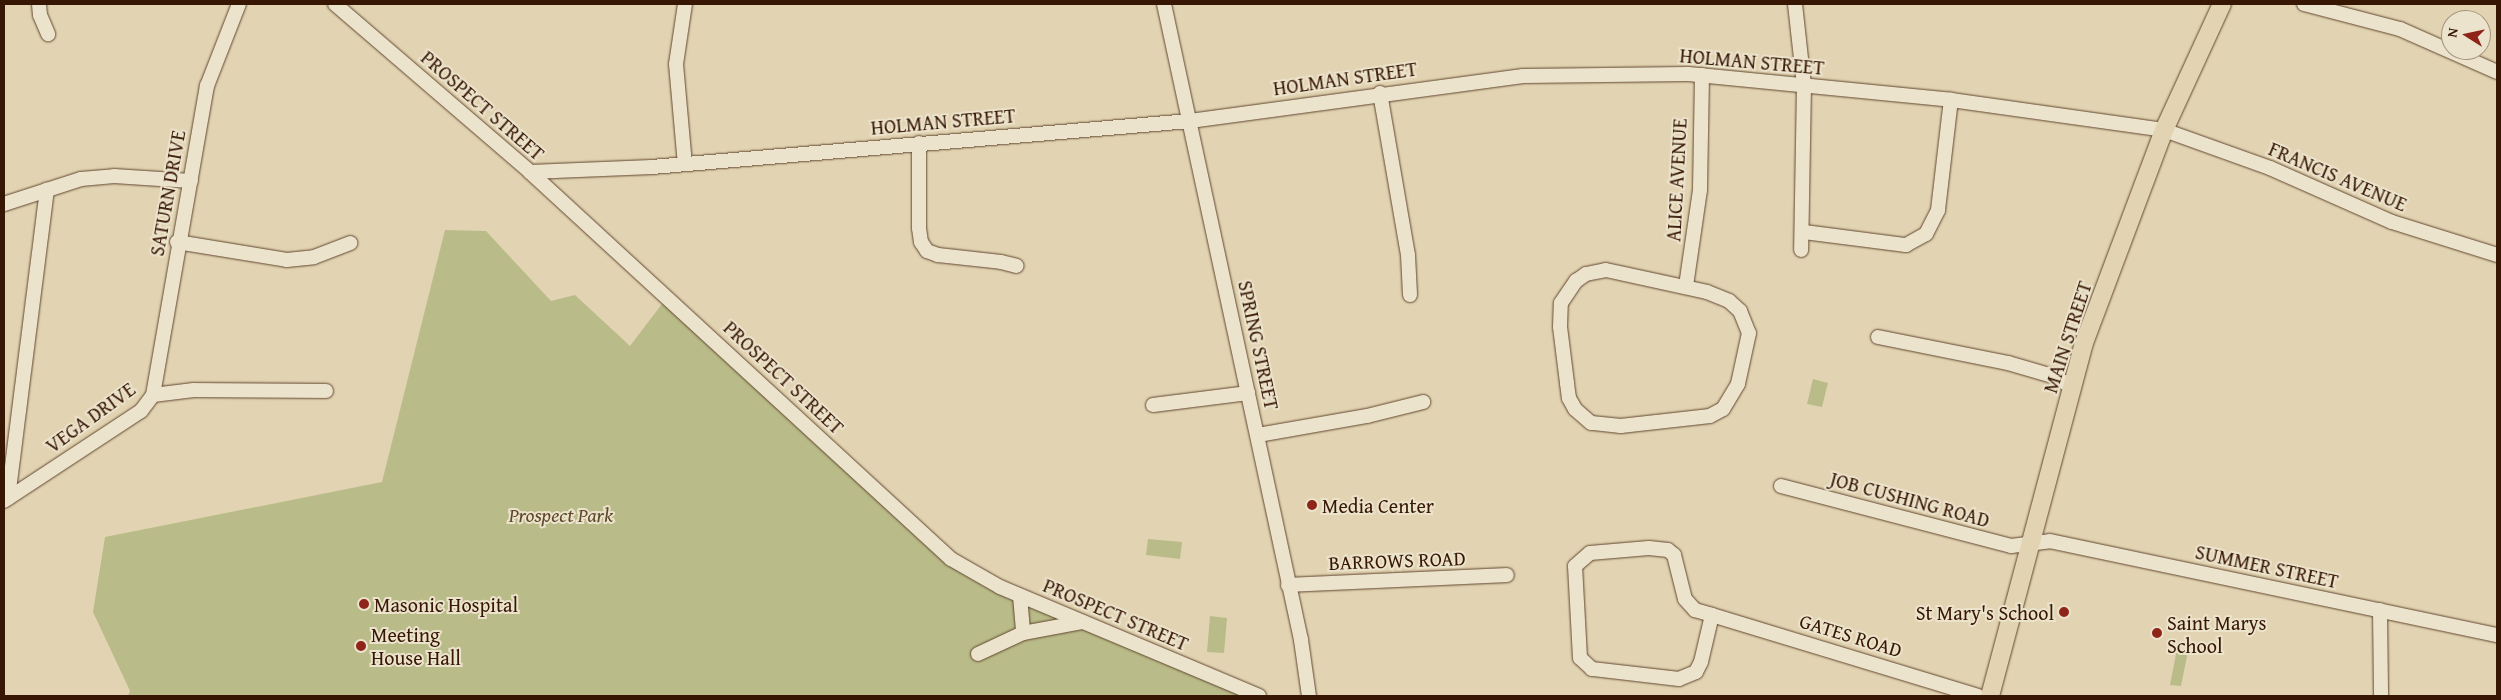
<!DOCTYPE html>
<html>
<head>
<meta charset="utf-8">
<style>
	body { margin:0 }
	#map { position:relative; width:2501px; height:700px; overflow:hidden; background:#e2d4b2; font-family:"Gentium Book Plus",serif }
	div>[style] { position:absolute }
	.green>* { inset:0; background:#b9bb88 }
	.roads { filter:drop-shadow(0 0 1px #62462f) drop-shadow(0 0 1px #62462f) }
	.minor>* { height:14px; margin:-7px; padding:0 7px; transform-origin:7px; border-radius:7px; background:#ece3cd }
	.major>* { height:18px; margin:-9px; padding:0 9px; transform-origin:9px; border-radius:9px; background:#e2d4b2 }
	.dots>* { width:14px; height:14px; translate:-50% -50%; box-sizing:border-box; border:2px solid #ece3cd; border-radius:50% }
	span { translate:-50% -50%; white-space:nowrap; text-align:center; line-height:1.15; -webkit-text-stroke:4px #ece3cd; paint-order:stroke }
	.street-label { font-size:20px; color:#371703 }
	.poi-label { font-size:20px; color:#371703 }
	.left { translate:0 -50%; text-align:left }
	.right { translate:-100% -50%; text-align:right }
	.park-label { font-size:20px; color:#5e482b; font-style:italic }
	.frame { position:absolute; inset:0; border:5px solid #371703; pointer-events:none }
	.north { position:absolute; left:2441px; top:10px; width:50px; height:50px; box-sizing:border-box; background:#ece3cd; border:1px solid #a4917c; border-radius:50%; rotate:280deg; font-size:14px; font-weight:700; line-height:20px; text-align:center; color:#371703 }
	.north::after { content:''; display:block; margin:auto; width:18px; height:22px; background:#8f2418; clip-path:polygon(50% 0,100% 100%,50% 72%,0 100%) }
</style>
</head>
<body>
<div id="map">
	<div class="green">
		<div style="clip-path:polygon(445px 230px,486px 231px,551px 301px,575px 295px,630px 346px,668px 296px,951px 559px,1259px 696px,128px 696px,130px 691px,93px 612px,105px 537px,382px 482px)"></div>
		<div style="clip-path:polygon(1813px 379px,1828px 383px,1822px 407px,1807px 404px)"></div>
		<div style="clip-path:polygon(1148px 539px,1182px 542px,1180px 559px,1146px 555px)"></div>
		<div style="clip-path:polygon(1210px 616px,1227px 618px,1224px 653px,1207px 652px)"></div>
		<div style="clip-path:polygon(2177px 649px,2188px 651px,2181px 686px,2170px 685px)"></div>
	</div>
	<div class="roads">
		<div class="minor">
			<div style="left:39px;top:4px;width:11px;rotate:85deg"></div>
			<div style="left:40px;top:15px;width:21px;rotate:67deg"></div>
			<div style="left:335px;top:4px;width:257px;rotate:40.7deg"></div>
			<div style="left:530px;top:172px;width:572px;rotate:42.59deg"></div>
			<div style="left:951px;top:559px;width:56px;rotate:29.7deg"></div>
			<div style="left:1000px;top:587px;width:281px;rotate:22.8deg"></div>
			<div style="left:685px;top:4px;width:61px;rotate:98.5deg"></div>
			<div style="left:676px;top:64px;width:100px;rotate:84.9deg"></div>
			<div style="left:1164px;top:4px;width:651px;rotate:77.84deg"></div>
			<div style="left:1301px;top:640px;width:57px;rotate:81.9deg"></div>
			<div style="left:1795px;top:4px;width:81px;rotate:83.7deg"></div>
			<div style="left:1804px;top:85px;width:165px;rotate:91deg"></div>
			<div style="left:2304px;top:4px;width:99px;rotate:14.6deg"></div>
			<div style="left:2400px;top:29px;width:106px;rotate:23.9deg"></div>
			<div style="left:1380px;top:93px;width:164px;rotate:80.2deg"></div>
			<div style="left:1408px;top:255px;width:40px;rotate:87.1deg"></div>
			<div style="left:919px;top:143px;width:85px;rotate:90deg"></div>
			<div style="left:919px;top:228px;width:14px;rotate:82deg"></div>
			<div style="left:921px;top:242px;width:11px;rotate:56deg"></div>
			<div style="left:927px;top:251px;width:12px;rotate:20deg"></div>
			<div style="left:938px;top:255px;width:63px;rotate:6.3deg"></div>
			<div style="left:1001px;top:262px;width:16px;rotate:14deg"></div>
			<div style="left:530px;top:172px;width:122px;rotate:-2.3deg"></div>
			<div style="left:652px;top:167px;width:540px;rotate:-4.89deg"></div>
			<div style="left:1190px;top:121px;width:336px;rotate:-7.7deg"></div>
			<div style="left:1523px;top:76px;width:165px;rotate:-0.7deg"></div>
			<div style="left:1688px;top:74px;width:264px;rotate:5.6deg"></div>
			<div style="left:1951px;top:100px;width:215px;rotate:8deg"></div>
			<div style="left:2164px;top:130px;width:113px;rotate:19.7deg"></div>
			<div style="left:2270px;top:168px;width:133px;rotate:23.9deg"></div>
			<div style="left:2392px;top:222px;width:110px;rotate:17.4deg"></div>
			<div style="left:4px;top:204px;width:81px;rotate:-18deg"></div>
			<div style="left:81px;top:179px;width:33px;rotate:-5deg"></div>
			<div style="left:114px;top:176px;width:77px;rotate:3.7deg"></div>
			<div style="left:1804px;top:232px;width:103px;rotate:7.3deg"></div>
			<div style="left:1906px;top:245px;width:23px;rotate:-29deg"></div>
			<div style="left:1926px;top:234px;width:27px;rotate:-63deg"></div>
			<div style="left:1938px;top:210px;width:111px;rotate:-83.3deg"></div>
			<div style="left:177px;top:242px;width:111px;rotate:9.3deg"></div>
			<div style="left:287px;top:260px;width:27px;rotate:-6deg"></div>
			<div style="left:314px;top:257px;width:39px;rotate:-21deg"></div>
			<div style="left:1606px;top:270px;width:103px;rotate:12.3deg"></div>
			<div style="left:1707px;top:292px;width:24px;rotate:22deg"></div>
			<div style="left:1729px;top:301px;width:15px;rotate:42deg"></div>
			<div style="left:1740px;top:311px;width:24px;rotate:68deg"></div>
			<div style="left:1749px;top:333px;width:52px;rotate:102.2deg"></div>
			<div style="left:1738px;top:384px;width:29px;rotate:121deg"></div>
			<div style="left:1723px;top:409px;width:15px;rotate:152deg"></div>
			<div style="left:1710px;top:416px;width:90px;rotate:173.6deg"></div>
			<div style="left:1621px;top:426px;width:30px;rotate:-174deg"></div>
			<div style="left:1591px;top:423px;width:21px;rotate:-139deg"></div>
			<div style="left:1575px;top:409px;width:13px;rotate:-119deg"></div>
			<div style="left:1569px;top:398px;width:15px;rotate:-98deg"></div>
			<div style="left:1567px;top:383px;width:56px;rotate:-97.1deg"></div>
			<div style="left:1560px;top:327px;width:24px;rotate:-88deg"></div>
			<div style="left:1561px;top:303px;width:27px;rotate:-56deg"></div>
			<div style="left:1576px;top:281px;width:12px;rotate:-35deg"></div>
			<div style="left:1586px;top:274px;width:20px;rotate:-11deg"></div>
			<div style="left:1686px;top:286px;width:97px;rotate:-81.7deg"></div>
			<div style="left:1700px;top:190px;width:115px;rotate:-89deg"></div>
			<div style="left:1878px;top:337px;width:133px;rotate:11.3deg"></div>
			<div style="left:2008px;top:363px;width:50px;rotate:16.3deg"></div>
			<div style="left:2056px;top:377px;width:18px;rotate:34deg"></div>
			<div style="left:153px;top:395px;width:314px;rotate:-80.1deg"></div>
			<div style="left:207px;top:86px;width:88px;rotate:-68.7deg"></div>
			<div style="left:1153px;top:405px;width:96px;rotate:-7.2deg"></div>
			<div style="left:1258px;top:435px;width:111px;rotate:-9.9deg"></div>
			<div style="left:1367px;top:416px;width:58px;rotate:-14deg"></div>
			<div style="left:1781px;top:486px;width:238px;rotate:14.6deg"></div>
			<div style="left:2011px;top:546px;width:39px;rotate:-7deg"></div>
			<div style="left:2050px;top:541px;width:457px;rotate:11.9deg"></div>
			<div style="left:8px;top:498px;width:311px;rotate:-82.8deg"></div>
			<div style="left:4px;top:501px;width:164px;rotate:-33.3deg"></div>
			<div style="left:141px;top:411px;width:20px;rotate:-53deg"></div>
			<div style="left:153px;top:395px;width:41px;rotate:-7deg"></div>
			<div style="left:194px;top:390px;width:132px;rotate:0.4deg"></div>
			<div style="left:1649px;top:548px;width:19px;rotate:6deg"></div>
			<div style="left:1668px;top:550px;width:8px;rotate:40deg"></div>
			<div style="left:1674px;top:555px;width:45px;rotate:76deg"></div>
			<div style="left:1685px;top:599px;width:15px;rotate:48deg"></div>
			<div style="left:1695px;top:610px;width:18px;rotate:16deg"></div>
			<div style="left:1712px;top:615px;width:48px;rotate:103.2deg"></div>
			<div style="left:1701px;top:662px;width:11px;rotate:117deg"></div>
			<div style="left:1696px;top:672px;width:18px;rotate:158deg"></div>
			<div style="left:1679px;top:679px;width:88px;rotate:-173.4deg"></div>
			<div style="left:1592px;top:669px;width:16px;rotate:-137deg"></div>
			<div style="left:1580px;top:658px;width:92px;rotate:-93.1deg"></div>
			<div style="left:1575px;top:566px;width:20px;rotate:-41deg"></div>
			<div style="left:1590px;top:553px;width:59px;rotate:-4.8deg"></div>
			<div style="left:1288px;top:585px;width:219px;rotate:-2.6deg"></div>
			<div style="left:1020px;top:596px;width:37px;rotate:85deg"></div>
			<div style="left:2380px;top:610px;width:86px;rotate:89.3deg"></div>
			<div style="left:1712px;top:615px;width:278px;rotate:16.9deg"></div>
			<div style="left:978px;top:654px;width:50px;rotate:-25deg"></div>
			<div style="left:1023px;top:633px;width:61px;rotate:-10.4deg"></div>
		</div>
		<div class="major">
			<div style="left:1990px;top:696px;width:365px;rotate:-75.1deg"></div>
			<div style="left:2084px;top:343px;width:228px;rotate:-69.4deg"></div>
			<div style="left:2164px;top:130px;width:139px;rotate:-65.3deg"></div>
		</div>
	</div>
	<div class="dots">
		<div style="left:1312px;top:505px;background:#8f2418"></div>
		<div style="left:364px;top:604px;background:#8f2418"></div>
		<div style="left:2064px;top:612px;background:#8f2418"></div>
		<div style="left:2157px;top:633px;background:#8f2418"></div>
		<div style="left:361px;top:646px;background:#8f2418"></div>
	</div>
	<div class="street-label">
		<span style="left:1752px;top:61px;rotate:5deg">HOLMAN STREET</span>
		<span style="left:1345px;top:78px;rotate:-8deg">HOLMAN STREET</span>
		<span style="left:483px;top:105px;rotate:41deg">PROSPECT STREET</span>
		<span style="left:943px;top:121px;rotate:-5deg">HOLMAN STREET</span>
		<span style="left:2338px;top:176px;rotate:23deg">FRANCIS AVENUE</span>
		<span style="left:1676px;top:180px;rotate:-87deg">ALICE AVENUE</span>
		<span style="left:167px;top:193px;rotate:-80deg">SATURN DRIVE</span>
		<span style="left:2067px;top:337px;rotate:-72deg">MAIN STREET</span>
		<span style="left:1259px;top:345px;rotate:78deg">SPRING STREET</span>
		<span style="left:784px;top:377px;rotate:43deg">PROSPECT STREET</span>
		<span style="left:90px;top:417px;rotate:-36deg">VEGA DRIVE</span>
		<span style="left:1910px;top:499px;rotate:15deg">JOB CUSHING ROAD</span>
		<span style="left:1397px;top:560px;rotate:-2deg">BARROWS ROAD</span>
		<span style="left:2267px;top:566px;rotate:12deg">SUMMER STREET</span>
		<span style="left:1116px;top:614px;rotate:23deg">PROSPECT STREET</span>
		<span style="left:1851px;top:635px;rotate:17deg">GATES ROAD</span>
	</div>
	<div class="poi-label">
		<span class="left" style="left:1322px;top:505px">Media Center</span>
		<span class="left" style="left:374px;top:604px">Masonic Hospital</span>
		<span class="right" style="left:2054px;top:612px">St Mary's School</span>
		<span class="left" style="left:2167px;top:634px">Saint Marys<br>School</span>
		<span class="left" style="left:371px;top:646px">Meeting<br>House Hall</span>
	</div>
	<div class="park-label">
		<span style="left:561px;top:514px">Prospect Park</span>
	</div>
	<div class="frame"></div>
	<div class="north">N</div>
</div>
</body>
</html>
